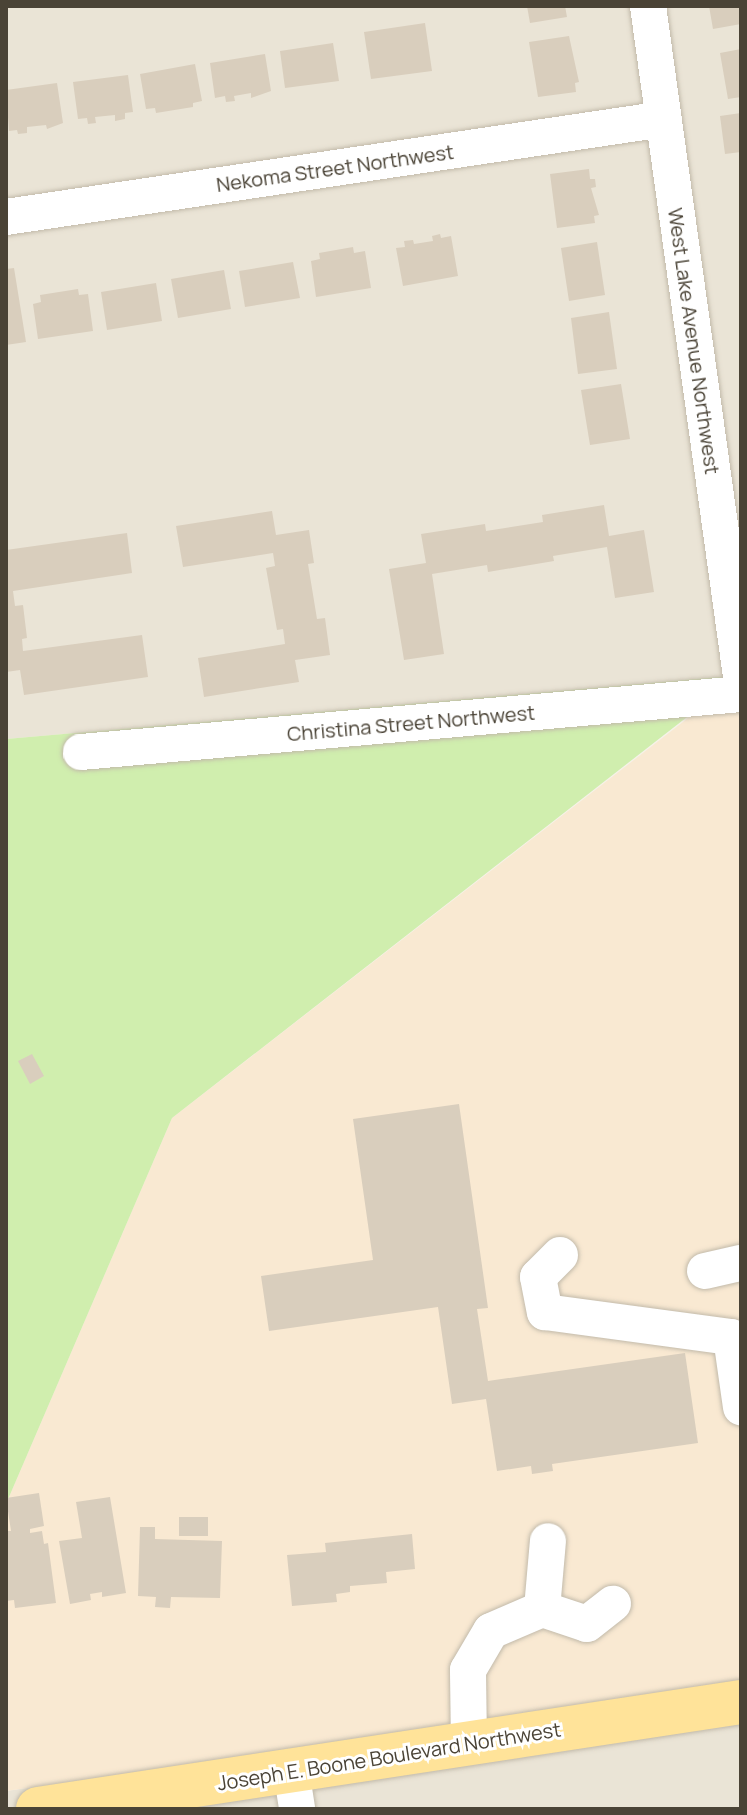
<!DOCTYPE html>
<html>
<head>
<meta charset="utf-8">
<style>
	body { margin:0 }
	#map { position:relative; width:747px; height:1815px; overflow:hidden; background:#f6f2e9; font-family:Manrope,sans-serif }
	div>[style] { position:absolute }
	.residential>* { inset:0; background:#eae4d6 }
	.commercial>* { inset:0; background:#f9e9d2 }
	.green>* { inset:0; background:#d0eeae }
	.building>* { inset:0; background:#d9cebd }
	.roads { filter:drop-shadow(0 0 2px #c2baaa) drop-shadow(0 0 2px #c2baaa) }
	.minor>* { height:36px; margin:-18px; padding:0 18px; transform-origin:18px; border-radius:18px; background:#fff }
	.major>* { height:44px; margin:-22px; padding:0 22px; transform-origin:22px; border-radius:22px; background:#ffe399 }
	span { translate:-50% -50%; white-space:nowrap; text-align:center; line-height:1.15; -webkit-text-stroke:6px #fff; paint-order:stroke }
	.street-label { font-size:20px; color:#4a4336 }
	.frame { position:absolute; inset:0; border:8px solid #4a4336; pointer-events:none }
</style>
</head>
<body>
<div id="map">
	<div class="residential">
		<div style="clip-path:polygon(6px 6px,741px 6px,741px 675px,6px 739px)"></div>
		<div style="clip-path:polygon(741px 1687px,741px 1809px,6px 1809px,6px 1791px)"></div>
	</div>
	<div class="commercial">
		<div style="clip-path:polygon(741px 677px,741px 1687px,6px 1791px,6px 1504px,172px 1118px)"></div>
	</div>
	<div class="green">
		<div style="clip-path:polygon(741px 675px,172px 1118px,6px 1504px,6px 739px)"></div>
	</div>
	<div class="building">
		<div style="clip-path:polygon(527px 6px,565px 6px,567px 17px,530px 23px)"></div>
		<div style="clip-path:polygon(709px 6px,741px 6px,741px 24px,713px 29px)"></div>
		<div style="clip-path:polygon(425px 23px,432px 71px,371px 79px,364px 32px)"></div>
		<div style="clip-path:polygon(569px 36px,579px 82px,575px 83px,576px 92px,538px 97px,529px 42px)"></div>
		<div style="clip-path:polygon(333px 43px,339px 81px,285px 88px,280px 51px)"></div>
		<div style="clip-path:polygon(741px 49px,741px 97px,728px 99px,720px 53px)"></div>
		<div style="clip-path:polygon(265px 54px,271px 91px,251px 98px,251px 93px,234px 96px,235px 101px,226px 102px,225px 96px,215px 98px,210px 63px)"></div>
		<div style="clip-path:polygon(195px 64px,202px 101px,193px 103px,193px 107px,156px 113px,155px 108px,146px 109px,140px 74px)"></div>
		<div style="clip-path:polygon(128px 75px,133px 112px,125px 113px,125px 119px,115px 121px,115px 115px,95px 117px,96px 123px,88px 124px,87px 118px,78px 119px,73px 82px)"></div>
		<div style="clip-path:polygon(57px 83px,63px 123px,47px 129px,46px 125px,27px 127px,27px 133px,18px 134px,17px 130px,9px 131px,6px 90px)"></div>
		<div style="clip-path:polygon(741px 113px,741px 152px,725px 154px,720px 116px)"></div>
		<div style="clip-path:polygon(589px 169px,590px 179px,595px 179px,596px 187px,591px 188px,599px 215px,594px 216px,595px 223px,557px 228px,550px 174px)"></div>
		<div style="clip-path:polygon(440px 234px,441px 238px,451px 236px,458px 276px,403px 286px,396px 248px,405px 247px,404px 241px,413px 240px,414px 244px,433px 241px,432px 236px)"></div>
		<div style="clip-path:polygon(597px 242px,605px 295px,569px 301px,561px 248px)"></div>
		<div style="clip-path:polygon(353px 247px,354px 253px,365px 251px,371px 288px,316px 297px,311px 261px,320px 259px,319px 253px)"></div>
		<div style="clip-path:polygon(293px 262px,300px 298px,245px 307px,239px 271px)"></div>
		<div style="clip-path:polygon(14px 268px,26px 342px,6px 345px,6px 269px)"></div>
		<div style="clip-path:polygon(224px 270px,231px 309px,178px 318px,171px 279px)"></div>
		<div style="clip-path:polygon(156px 283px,162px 321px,107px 330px,101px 292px)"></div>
		<div style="clip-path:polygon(78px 289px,79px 295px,88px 294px,93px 331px,38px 339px,33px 304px,41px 302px,40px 295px)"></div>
		<div style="clip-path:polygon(609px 312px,617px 369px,578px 374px,571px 318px)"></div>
		<div style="clip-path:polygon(621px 384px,630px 439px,590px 445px,581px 390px)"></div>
		<div style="clip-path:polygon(604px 505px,609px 536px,644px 530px,654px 592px,615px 598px,607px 547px,553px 556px,554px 561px,488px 572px,487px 565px,432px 574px,444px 654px,404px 660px,389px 569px,426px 563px,421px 534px,485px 524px,486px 531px,543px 522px,542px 515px)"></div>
		<div style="clip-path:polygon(272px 511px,276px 535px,309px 530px,314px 563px,308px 564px,317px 619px,325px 618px,330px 655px,295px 660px,299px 682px,204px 697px,198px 658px,285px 644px,283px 629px,277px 630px,266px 568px,275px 566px,273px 553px,183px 567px,176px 526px)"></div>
		<div style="clip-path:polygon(127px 533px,132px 573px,13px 591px,15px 606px,23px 605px,27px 638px,22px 639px,23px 651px,142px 635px,148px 677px,24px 695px,20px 670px,6px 672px,6px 550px)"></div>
		<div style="clip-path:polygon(32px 1054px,44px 1076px,30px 1084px,18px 1061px)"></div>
		<div style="clip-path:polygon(459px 1104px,488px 1308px,477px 1309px,488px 1381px,685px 1353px,698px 1443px,552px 1464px,553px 1471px,532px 1474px,531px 1466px,497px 1471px,486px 1399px,452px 1404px,438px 1307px,269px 1331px,261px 1276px,373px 1260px,353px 1119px)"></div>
		<div style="clip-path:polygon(39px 1493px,44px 1526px,30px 1529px,30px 1533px,42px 1531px,44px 1544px,48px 1543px,56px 1603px,15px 1608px,14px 1600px,6px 1601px,6px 1531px,11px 1531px,6px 1498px)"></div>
		<div style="clip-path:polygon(110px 1497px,126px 1593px,102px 1597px,102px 1592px,90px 1594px,91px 1600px,70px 1604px,59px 1541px,82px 1538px,76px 1502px)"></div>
		<div style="clip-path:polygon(179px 1517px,208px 1517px,208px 1536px,179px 1536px)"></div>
		<div style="clip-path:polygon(140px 1527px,155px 1527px,155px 1539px,222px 1541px,220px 1598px,171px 1597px,170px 1608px,155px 1607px,156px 1597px,138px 1596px)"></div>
		<div style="clip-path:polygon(412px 1534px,415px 1569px,386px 1572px,387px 1583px,350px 1586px,350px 1592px,336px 1594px,337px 1602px,292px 1606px,287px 1555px,326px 1552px,325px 1543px)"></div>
	</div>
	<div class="roads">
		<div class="minor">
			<div style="left:648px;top:6px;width:676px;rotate:82.1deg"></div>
			<div style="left:6px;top:217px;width:665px;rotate:-8.47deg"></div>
			<div style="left:81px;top:752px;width:663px;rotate:-5.02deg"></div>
			<div style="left:560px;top:1255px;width:31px;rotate:135deg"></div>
			<div style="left:538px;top:1277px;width:36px;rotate:79deg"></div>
			<div style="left:545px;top:1312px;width:188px;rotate:7.7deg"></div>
			<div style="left:731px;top:1337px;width:71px;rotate:81.9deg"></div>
			<div style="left:705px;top:1271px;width:37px;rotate:-13deg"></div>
			<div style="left:542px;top:1609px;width:68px;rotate:-85deg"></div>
			<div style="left:469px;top:1744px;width:74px;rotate:-90.8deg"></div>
			<div style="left:468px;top:1670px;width:45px;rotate:-59.5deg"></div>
			<div style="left:491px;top:1631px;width:56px;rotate:-23.3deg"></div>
			<div style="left:542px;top:1609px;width:47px;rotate:18.4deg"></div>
			<div style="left:587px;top:1624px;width:33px;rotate:-38deg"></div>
			<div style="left:291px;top:1770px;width:39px;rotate:81deg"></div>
		</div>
		<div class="major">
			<div style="left:38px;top:1809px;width:711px;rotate:-8.65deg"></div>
		</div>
	</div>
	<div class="street-label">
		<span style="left:335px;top:168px;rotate:-8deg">Nekoma Street Northwest</span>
		<span style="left:694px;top:341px;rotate:82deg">West Lake Avenue Northwest</span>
		<span style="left:411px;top:723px;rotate:-5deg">Christina Street Northwest</span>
		<span style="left:389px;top:1756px;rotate:-9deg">Joseph E. Boone Boulevard Northwest</span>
	</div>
	<div class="frame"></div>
</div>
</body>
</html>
